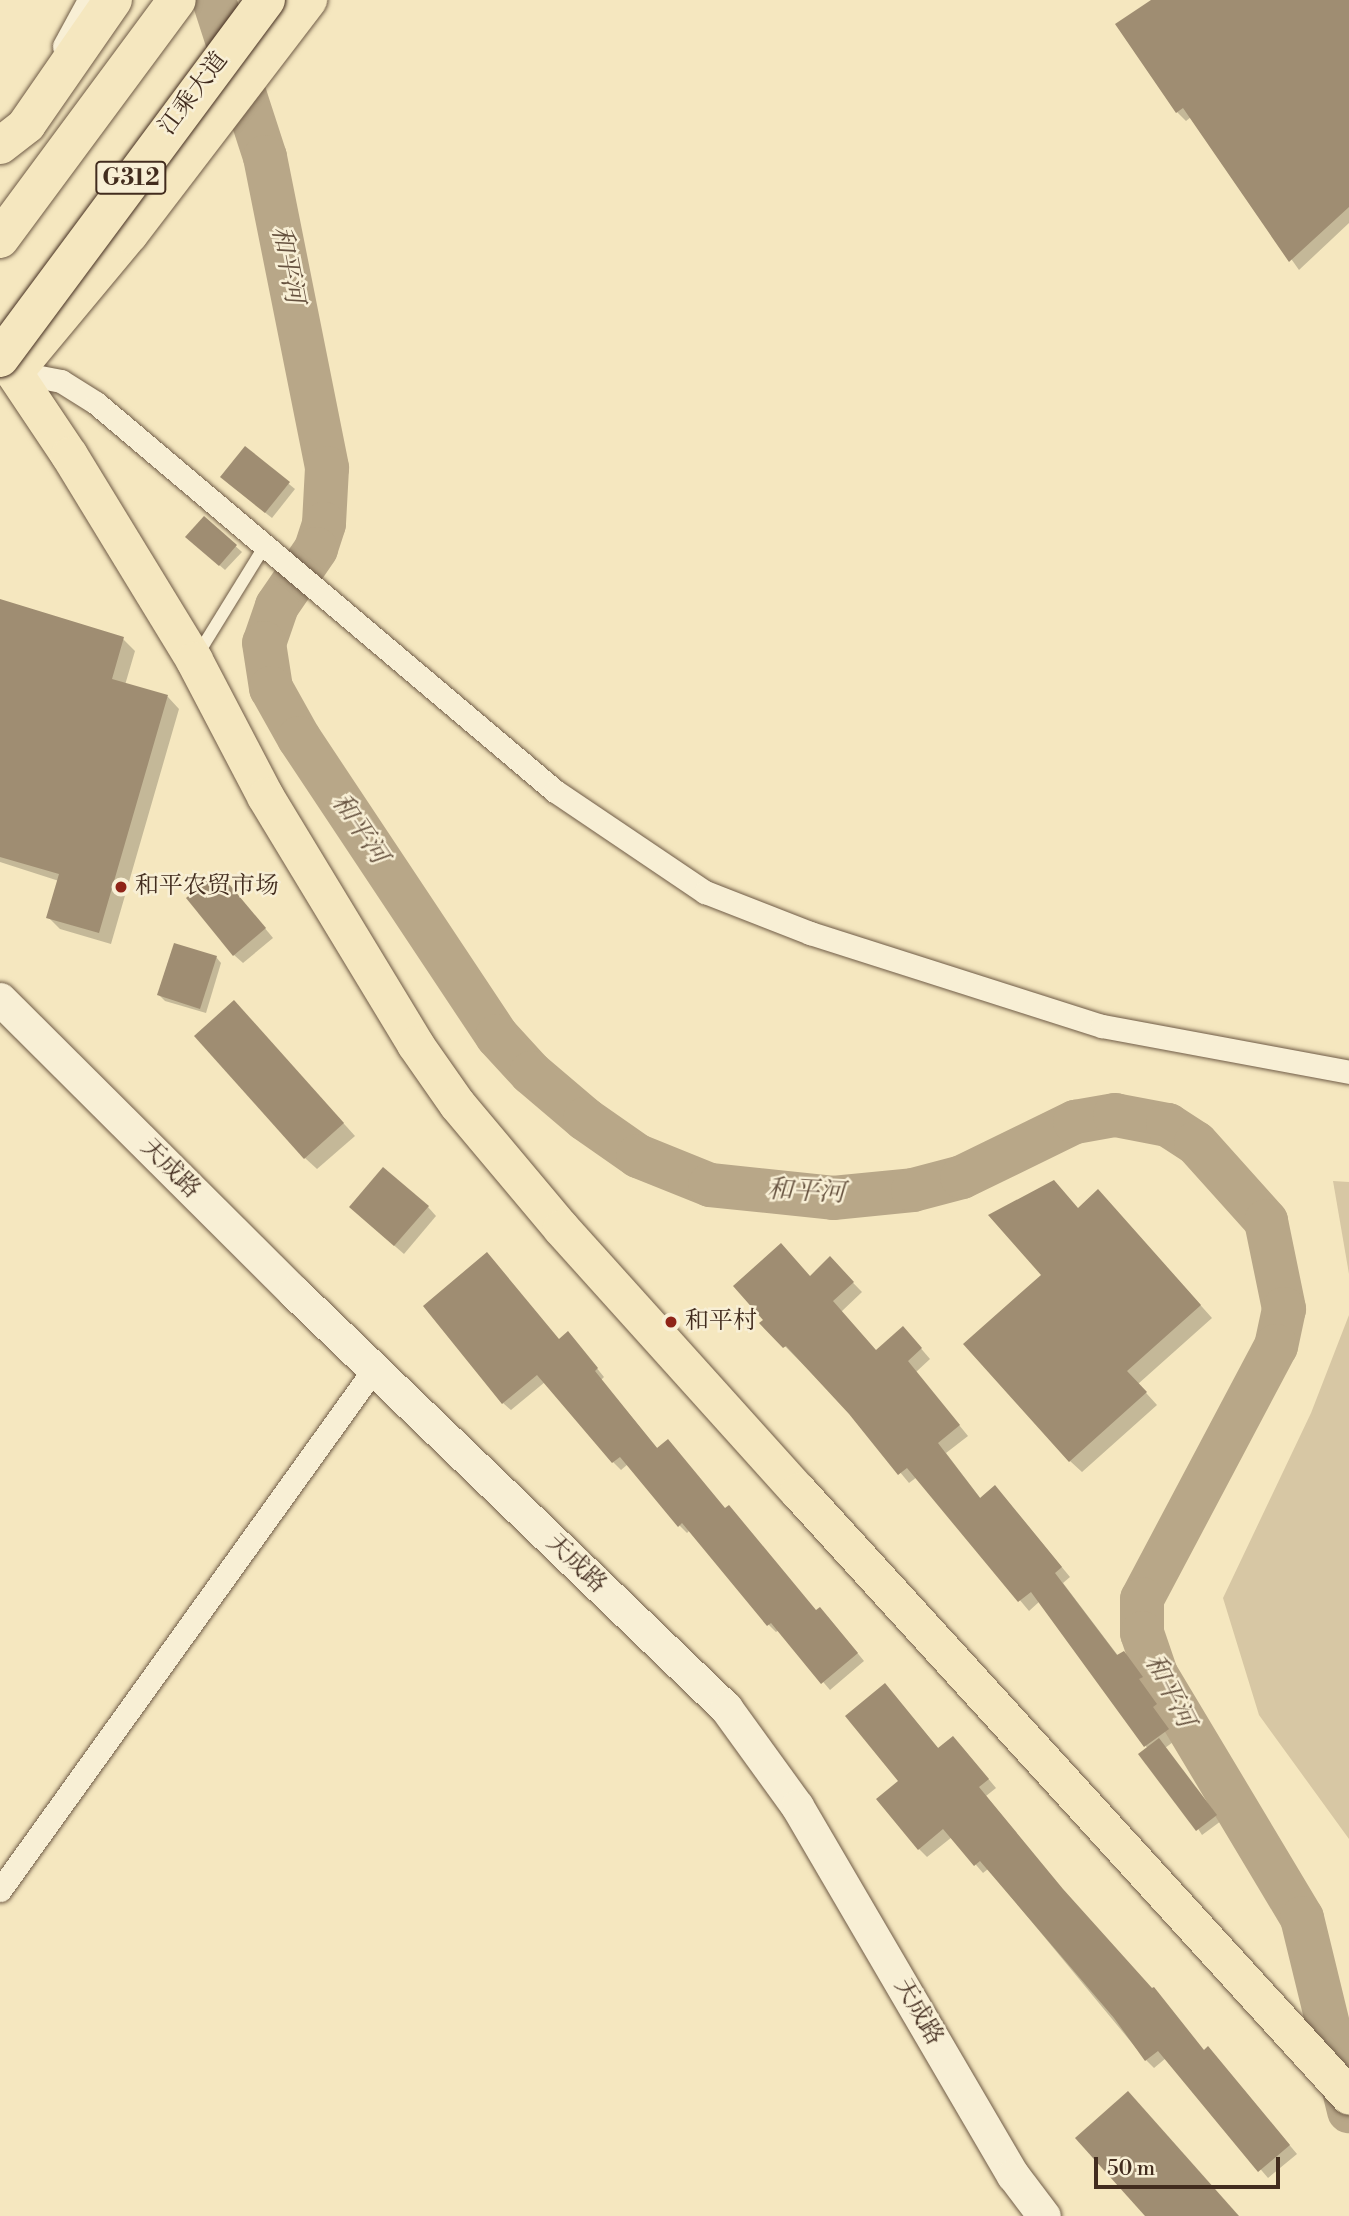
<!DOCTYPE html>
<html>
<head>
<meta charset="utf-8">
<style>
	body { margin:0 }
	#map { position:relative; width:1349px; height:2216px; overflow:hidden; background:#f5e7bf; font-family:"Libre Bodoni","Noto Serif SC",serif }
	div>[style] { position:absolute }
	.green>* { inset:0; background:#d7c7a4 }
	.shadow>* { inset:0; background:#0003 }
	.river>* { height:44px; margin:-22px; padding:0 22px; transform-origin:22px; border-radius:22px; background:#b8a788 }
	.building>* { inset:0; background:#9f8d72 }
	.roads { filter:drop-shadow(0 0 2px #6f5b46) drop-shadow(0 0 2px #6f5b46) }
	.lane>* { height:12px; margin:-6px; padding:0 6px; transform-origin:6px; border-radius:6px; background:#f8efd5 }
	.street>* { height:23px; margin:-11.5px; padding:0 11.5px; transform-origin:11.5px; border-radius:11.5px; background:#f8efd5 }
	.secondary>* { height:33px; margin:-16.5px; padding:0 16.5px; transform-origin:16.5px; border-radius:16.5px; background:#f8efd5 }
	.primary>* { height:37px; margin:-18.5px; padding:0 18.5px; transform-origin:18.5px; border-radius:18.5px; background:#f5e7bf }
	.highway>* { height:38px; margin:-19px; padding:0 19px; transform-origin:19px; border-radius:19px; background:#f5e7bf }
	.bridges { filter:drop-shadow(0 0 2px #422c1e) drop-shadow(0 0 2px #422c1e) }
	.highway-bridge>* { height:38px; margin:-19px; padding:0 19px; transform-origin:19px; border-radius:19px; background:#f5e7bf }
	.dots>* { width:19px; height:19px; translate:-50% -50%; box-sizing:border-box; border:4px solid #f8efd5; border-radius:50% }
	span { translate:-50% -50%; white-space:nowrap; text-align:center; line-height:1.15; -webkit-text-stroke:5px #f8efd5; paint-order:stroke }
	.shield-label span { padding:2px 5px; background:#f8efd5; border:2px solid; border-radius:5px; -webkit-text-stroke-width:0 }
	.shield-label { font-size:23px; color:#422c1e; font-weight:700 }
	.street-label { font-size:24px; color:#422c1e }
	.poi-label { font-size:24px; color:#422c1e }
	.left { translate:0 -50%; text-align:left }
	.water-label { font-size:26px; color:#65513e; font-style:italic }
	.scale { position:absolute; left:1094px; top:2157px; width:186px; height:32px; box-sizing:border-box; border:4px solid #422c1e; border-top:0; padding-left:9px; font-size:21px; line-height:24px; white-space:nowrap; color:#422c1e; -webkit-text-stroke:5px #f8efd5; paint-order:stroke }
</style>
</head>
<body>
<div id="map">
	<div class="green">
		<div style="clip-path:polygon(1333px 1181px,1349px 1182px,1349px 1274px)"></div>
		<div style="clip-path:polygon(1349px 1315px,1349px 1839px,1259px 1715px,1223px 1598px,1311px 1413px)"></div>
	</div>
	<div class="shadow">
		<div style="clip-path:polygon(1154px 0,1349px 0,1349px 223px,1299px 270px,1191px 117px,1186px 121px,1177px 112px)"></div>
		<div style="clip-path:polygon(246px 449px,295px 489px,272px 518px,228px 483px)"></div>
		<div style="clip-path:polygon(204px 518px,242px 552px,225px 570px,193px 542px)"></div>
		<div style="clip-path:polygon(0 601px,123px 639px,135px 651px,125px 685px,168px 697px,179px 709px,111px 944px,60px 929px,48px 917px,59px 881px,0 862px)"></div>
		<div style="clip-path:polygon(227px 882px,273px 938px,243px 963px,234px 955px)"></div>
		<div style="clip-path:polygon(216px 957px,221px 963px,206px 1013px,165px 1001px,159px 995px)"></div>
		<div style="clip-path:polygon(246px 1015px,355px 1136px,317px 1169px,305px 1158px)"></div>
		<div style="clip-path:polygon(1110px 1204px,1212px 1318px,1138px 1384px,1157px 1405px,1082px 1472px,1070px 1461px,1044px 1275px,1079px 1209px)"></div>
		<div style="clip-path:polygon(428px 1207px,436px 1216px,404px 1254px,360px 1216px)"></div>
		<div style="clip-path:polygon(830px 1259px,862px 1292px,841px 1312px,877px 1352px,912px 1338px,930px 1359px,916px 1372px,968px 1436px,946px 1453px,981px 1499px,1004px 1497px,1070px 1577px,1063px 1583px,1119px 1657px,1124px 1653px,1151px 1687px,1147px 1690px,1165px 1714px,1161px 1717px,1177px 1739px,1165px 1748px,1221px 1821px,1202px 1835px,1148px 1749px,1040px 1601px,1029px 1611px,917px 1477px,909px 1483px,850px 1412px,762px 1323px)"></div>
		<div style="clip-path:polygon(559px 1341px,575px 1341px,604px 1377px,601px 1380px,658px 1449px,726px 1510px,817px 1612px,828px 1617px,864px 1661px,830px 1690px,779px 1630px,776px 1632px,769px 1625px,690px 1530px,687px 1533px,679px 1525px,628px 1464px,621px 1470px,613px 1462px,545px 1382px,511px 1410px,503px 1403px)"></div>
		<div style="clip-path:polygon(892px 1693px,939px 1749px,961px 1746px,996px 1788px,986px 1796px,1070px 1899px,1204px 2052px,1216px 2057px,1297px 2154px,1268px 2178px,1166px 2058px,1154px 2068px,1146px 2060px,988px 1869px,983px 1873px,952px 1837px,927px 1857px,919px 1849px,901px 1781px)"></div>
	</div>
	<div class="river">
		<div style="left:214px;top:0;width:165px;rotate:72deg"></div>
		<div style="left:265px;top:157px;width:317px;rotate:78.7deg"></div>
		<div style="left:327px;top:468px;width:56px;rotate:93.1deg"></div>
		<div style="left:324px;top:524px;width:26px;rotate:108deg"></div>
		<div style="left:316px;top:549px;width:69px;rotate:124.4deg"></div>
		<div style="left:277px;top:606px;width:39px;rotate:109deg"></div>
		<div style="left:264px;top:643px;width:46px;rotate:81.2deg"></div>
		<div style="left:271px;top:688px;width:57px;rotate:60.8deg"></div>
		<div style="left:299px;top:738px;width:358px;rotate:56.4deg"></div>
		<div style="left:497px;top:1036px;width:50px;rotate:47.4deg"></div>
		<div style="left:531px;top:1073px;width:71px;rotate:40.4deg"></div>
		<div style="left:585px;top:1119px;width:65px;rotate:34.9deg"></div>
		<div style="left:638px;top:1156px;width:78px;rotate:21.9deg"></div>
		<div style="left:710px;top:1185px;width:124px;rotate:6deg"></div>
		<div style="left:833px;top:1198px;width:80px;rotate:-5.7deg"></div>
		<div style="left:913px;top:1190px;width:51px;rotate:-14.9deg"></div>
		<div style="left:962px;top:1177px;width:126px;rotate:-26deg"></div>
		<div style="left:1075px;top:1122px;width:41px;rotate:-9.9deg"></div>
		<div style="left:1115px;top:1115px;width:54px;rotate:10.7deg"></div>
		<div style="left:1168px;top:1125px;width:33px;rotate:33deg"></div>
		<div style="left:1196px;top:1143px;width:105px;rotate:48.1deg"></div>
		<div style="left:1266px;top:1221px;width:90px;rotate:78.4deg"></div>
		<div style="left:1284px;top:1309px;width:38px;rotate:102deg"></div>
		<div style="left:1276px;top:1346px;width:286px;rotate:117.9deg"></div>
		<div style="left:1142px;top:1599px;width:34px;rotate:90deg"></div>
		<div style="left:1142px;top:1633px;width:43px;rotate:71.1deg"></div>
		<div style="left:1156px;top:1674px;width:284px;rotate:59.1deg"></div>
		<div style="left:1302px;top:1918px;width:199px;rotate:76.3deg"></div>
	</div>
	<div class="building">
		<div style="clip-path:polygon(1151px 0,1349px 0,1349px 207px,1289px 262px,1183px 108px,1176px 113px,1115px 24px)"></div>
		<div style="clip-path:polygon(245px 446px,290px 482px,265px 513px,220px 477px)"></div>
		<div style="clip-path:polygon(204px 516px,237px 545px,219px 566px,185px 537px)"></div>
		<div style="clip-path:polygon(0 599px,124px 637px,112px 679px,168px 695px,99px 933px,46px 918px,59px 874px,0 857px)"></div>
		<div style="clip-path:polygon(218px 871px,266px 928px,233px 956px,186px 898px)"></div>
		<div style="clip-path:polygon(174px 943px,217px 956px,200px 1009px,157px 995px)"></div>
		<div style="clip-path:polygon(234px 1000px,344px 1123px,304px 1159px,194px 1036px)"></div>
		<div style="clip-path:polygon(383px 1167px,429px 1206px,394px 1246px,349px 1207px)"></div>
		<div style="clip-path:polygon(1054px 1180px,1078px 1208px,1098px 1189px,1201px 1305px,1127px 1371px,1147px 1392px,1069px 1462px,963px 1344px,1041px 1275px,988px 1215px)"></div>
		<div style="clip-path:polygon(781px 1243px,810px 1276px,830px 1256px,854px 1282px,833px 1301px,876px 1350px,903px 1326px,922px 1348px,908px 1361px,960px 1425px,938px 1443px,980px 1498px,995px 1485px,1062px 1567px,1055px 1573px,1117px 1655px,1124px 1651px,1143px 1677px,1139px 1679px,1157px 1704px,1153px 1707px,1169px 1729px,1144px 1747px,1031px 1592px,1018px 1602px,907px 1468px,898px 1475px,849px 1414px,786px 1346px,783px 1348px,759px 1323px,763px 1320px,733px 1286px)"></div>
		<div style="clip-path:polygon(487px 1252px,559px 1339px,568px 1331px,598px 1368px,595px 1371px,657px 1448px,668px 1439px,725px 1508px,729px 1505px,816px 1610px,820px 1607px,858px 1653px,821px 1684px,771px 1623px,767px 1626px,682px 1523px,678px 1527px,620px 1457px,612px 1463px,537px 1375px,502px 1404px,423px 1306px)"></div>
		<div style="clip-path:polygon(885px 1683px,938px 1748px,953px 1736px,989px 1779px,979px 1787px,1063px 1889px,1152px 1988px,1154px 1987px,1204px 2050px,1208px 2046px,1290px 2145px,1258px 2172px,1158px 2051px,1145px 2061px,1114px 2018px,980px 1861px,974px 1866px,943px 1829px,918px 1850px,876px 1799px,898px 1781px,845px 1716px)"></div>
		<div style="clip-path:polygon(1159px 1738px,1217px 1815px,1196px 1831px,1138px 1754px)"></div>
		<div style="clip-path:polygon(1128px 2091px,1239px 2216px,1145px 2216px,1075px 2138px)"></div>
	</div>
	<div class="roads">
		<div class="lane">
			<div style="left:198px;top:654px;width:126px;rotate:-58.3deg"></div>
		</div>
		<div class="street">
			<div style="left:64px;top:46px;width:52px;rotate:-61.5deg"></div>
			<div style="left:14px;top:372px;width:48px;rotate:10.8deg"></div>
			<div style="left:61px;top:381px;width:41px;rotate:32.2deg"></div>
			<div style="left:96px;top:403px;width:601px;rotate:40.21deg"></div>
			<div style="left:555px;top:791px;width:181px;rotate:34deg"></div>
			<div style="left:705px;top:892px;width:113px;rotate:21.3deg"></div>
			<div style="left:810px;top:933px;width:306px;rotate:17.7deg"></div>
			<div style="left:1102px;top:1026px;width:251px;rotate:10.5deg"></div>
			<div style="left:0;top:1890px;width:641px;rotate:-54.33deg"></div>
		</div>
		<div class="secondary">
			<div style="left:0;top:999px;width:415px;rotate:44.9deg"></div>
			<div style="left:294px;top:1292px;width:600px;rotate:43.92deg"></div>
			<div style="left:726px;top:1708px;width:121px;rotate:54.1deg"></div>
			<div style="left:797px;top:1806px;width:428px;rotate:59.7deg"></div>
			<div style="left:1013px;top:2175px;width:51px;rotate:52.9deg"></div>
		</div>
		<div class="primary">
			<div style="left:0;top:145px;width:34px;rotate:-38deg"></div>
			<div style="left:0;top:352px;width:124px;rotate:56.2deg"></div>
			<div style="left:69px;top:455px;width:240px;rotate:58.6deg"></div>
			<div style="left:194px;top:660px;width:153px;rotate:62.4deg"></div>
			<div style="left:265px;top:796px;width:290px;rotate:58.8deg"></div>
			<div style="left:415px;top:1044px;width:73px;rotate:55deg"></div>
			<div style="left:457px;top:1104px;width:162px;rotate:50deg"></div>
			<div style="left:561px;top:1228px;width:354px;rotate:48deg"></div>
			<div style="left:798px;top:1491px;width:818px;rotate:47.67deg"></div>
		</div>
		<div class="highway">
			<div style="left:27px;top:124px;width:151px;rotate:-55.3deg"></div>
			<div style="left:0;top:239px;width:297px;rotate:-53.5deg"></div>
			<div style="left:14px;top:372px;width:180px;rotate:-50.2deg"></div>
			<div style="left:129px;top:234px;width:295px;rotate:-52.6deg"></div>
		</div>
	</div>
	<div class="bridges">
		<div class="highway-bridge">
			<div style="left:0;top:358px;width:446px;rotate:-53.4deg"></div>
		</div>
	</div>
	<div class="dots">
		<div style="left:121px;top:887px;background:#8f2418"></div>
		<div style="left:671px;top:1322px;background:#8f2418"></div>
	</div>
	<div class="shield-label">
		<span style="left:131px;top:178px">G312</span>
	</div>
	<div class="street-label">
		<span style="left:194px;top:94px;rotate:-53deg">江乘大道</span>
		<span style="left:170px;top:1169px;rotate:45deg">天成路</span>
		<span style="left:576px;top:1564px;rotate:44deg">天成路</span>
		<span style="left:918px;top:2012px;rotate:60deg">天成路</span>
	</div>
	<div class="poi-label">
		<span class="left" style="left:135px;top:887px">和平农贸市场</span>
		<span class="left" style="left:685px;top:1322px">和平村</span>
	</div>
	<div class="water-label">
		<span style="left:287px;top:265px;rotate:79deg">和平河</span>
		<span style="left:359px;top:829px;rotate:56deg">和平河</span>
		<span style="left:806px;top:1192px;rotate:3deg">和平河</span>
		<span style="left:1169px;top:1691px;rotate:63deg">和平河</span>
	</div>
	<div class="scale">50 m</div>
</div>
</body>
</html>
